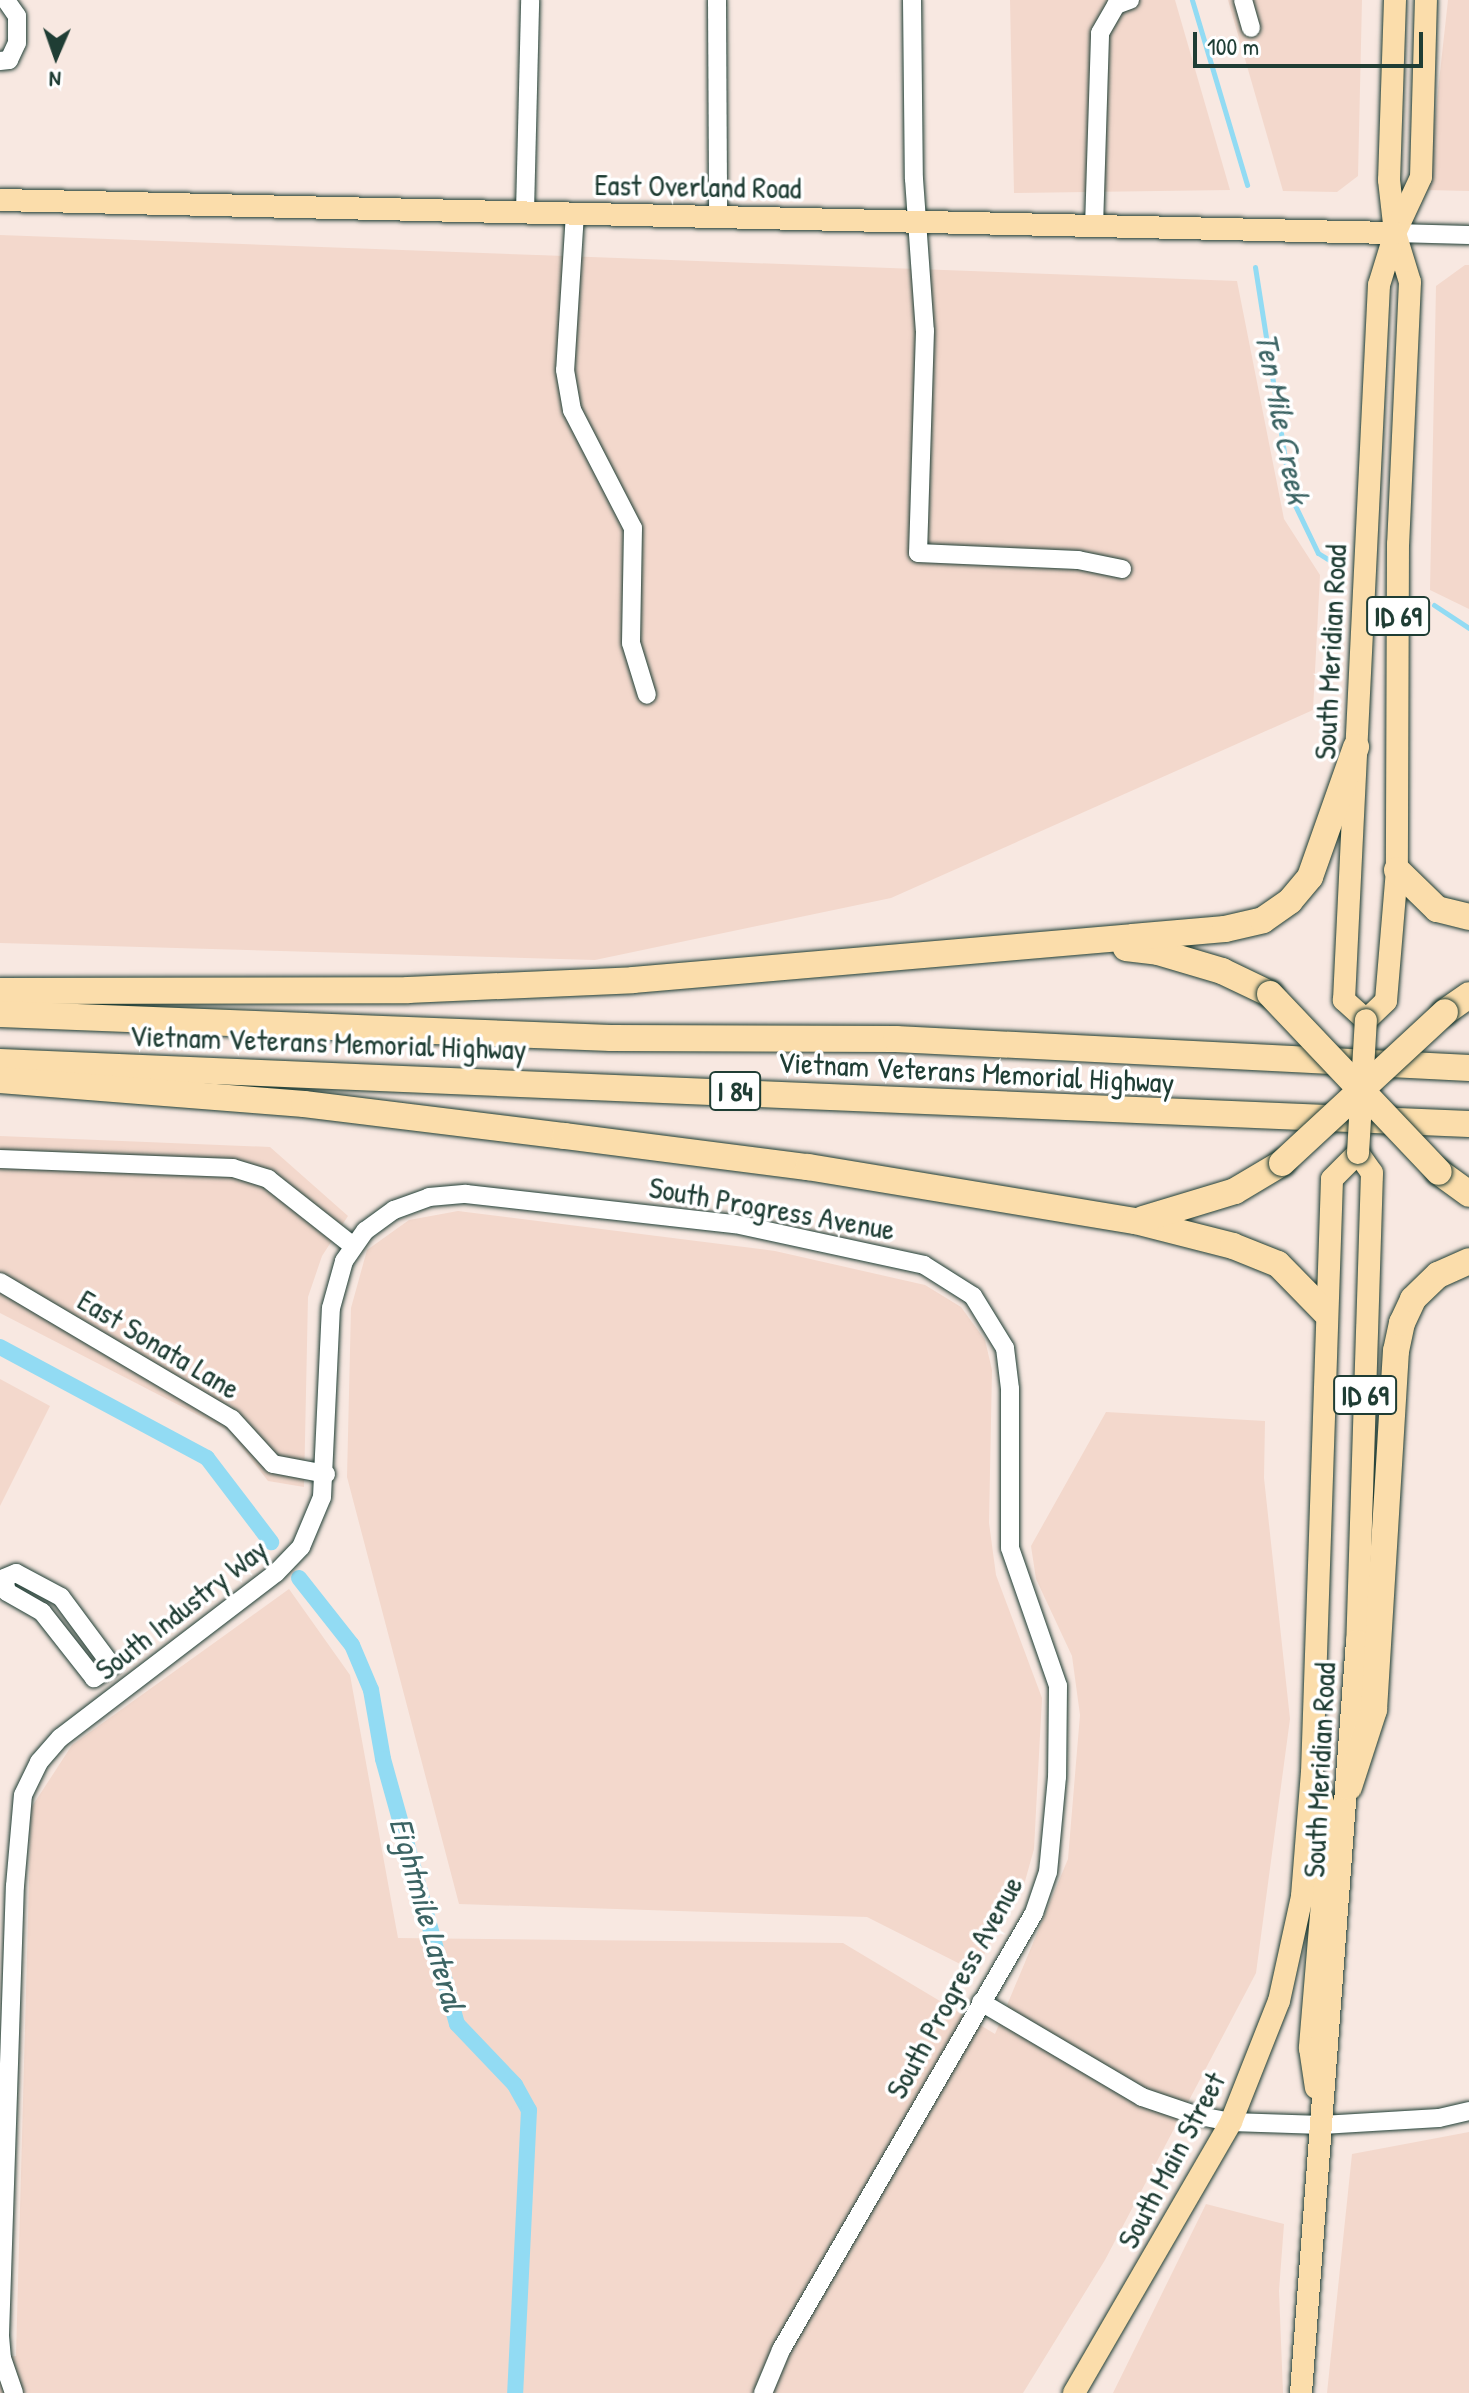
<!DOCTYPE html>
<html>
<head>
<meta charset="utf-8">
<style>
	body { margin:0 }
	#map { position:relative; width:1469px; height:2393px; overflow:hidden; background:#f8e8e1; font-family:"Patrick Hand",sans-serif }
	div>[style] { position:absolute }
	.built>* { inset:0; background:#f3d8cc }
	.stream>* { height:5px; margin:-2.5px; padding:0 2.5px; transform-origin:2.5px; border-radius:2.5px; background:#92dbf3 }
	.canal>* { height:16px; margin:-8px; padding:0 8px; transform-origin:8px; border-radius:8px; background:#92dbf3 }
	.roads { filter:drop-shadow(0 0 2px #1f3d34) drop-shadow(0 0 2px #1f3d34) }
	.minor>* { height:18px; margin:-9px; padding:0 9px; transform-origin:9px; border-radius:9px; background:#fff }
	.major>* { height:22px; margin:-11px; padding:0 11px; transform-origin:11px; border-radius:11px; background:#fbddab }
	.highway>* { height:26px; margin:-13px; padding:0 13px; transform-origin:13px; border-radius:13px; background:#fbddab }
	.bridges { filter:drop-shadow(0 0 2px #1f3d34) drop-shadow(0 0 2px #1f3d34) }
	.major-bridge>* { height:22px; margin:-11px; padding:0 11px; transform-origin:11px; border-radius:11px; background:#fbddab }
	.highway-bridge>* { height:26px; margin:-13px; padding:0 13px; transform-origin:13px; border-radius:13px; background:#fbddab }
	span { translate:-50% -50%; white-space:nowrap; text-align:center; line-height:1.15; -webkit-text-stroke:7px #fff; paint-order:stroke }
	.shield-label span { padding:2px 6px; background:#fff; border:2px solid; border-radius:6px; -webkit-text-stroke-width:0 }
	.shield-label { font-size:28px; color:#1f3d34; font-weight:700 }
	.street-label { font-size:30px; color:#1f3d34 }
	.water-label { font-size:32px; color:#3c6464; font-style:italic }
	.north { position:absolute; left:16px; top:16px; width:80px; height:80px; -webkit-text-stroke:6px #fff; paint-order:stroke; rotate:182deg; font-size:22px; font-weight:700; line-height:32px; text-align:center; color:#1f3d34 }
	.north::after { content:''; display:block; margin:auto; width:28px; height:36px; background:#1f3d34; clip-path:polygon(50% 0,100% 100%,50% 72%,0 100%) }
	.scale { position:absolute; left:1193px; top:32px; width:230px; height:36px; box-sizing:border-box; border:4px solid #1f3d34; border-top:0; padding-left:10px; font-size:24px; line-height:28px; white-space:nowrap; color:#1f3d34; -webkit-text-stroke:6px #fff; paint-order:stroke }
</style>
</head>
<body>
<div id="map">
	<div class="built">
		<div style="clip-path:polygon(1010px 0,1175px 0,1230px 190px,1014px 193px)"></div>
		<div style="clip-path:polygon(1228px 0,1362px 0,1358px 176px,1337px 192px,1283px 191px)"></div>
		<div style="clip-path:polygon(1448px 0,1469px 0,1469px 191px,1427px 190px)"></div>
		<div style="clip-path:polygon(0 235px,1237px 281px,1284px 519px,1320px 575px,1313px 710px,891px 898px,595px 960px,0 943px)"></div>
		<div style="clip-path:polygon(1465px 265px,1469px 265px,1469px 609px,1430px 590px,1436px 286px)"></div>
		<div style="clip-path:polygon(0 1136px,270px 1147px,348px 1216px,322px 1256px,308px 1297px,304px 1487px,268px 1481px,229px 1431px,0 1313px)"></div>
		<div style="clip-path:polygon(458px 1211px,775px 1251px,925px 1285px,961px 1307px,985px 1340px,992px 1370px,989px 1523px,996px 1575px,1042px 1698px,1034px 1849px,1022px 1892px,974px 1971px,867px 1917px,459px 1904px,347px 1477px,351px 1308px,367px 1250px,409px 1220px)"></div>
		<div style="clip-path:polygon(0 1379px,50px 1406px,0 1506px)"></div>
		<div style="clip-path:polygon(1106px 1412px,1265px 1421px,1264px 1478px,1290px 1719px,1256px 1973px,1105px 2260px,1023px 2393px,0 2393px,0 2358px,16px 2356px,31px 1808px,72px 1745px,289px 1589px,350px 1675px,398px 1938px,843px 1943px,995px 2034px,1068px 1859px,1080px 1715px,1072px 1656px,1036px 1579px,1031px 1546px)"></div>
		<div style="clip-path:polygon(1469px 2132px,1469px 2393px,1327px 2393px,1352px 2154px)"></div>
		<div style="clip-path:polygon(1206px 2204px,1284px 2224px,1279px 2291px,1283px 2393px,1113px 2393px)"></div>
	</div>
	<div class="stream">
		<div style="left:1192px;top:0;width:193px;rotate:73.4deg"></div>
		<div style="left:1255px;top:267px;width:233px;rotate:81.1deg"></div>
		<div style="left:1291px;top:497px;width:62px;rotate:64.3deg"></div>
		<div style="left:1318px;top:553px;width:13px;rotate:32deg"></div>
		<div style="left:1434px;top:605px;width:42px;rotate:33.3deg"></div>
	</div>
	<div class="canal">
		<div style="left:0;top:1347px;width:235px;rotate:28.2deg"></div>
		<div style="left:207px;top:1458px;width:106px;rotate:52.7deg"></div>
		<div style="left:299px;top:1578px;width:85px;rotate:51.7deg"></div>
		<div style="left:352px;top:1645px;width:49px;rotate:67.1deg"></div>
		<div style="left:371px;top:1690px;width:70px;rotate:80.1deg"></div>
		<div style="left:383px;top:1759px;width:275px;rotate:74.4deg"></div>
		<div style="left:457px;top:2024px;width:84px;rotate:46.4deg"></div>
		<div style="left:515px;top:2085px;width:29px;rotate:61deg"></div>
		<div style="left:529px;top:2110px;width:283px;rotate:92.8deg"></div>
	</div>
	<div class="roads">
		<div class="minor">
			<div style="left:717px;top:0;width:216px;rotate:89.7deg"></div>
			<div style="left:912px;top:0;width:179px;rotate:89.4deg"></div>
			<div style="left:914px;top:179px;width:152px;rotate:85.9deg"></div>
			<div style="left:925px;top:331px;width:222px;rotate:91.8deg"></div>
			<div style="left:918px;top:553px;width:160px;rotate:2.5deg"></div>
			<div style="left:1078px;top:560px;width:45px;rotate:11.6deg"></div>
			<div style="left:1243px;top:0;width:29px;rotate:74deg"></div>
			<div style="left:0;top:61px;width:9px;rotate:-6deg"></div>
			<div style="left:9px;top:60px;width:19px;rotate:-65deg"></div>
			<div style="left:17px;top:43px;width:27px;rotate:-90deg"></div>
			<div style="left:17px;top:16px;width:19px;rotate:-125deg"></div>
			<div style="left:525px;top:212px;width:212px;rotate:-88.6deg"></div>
			<div style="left:575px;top:213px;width:157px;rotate:93.6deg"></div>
			<div style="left:565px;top:370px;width:41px;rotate:80.1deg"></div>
			<div style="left:572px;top:410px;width:133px;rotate:62.7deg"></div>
			<div style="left:633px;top:528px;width:115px;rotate:91deg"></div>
			<div style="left:631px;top:643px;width:54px;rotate:72.9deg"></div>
			<div style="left:1094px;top:227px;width:194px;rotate:-88.2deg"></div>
			<div style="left:1100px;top:33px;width:32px;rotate:-60deg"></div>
			<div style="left:1116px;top:5px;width:15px;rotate:-20deg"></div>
			<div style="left:1395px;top:233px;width:74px;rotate:1.5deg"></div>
			<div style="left:0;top:1159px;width:233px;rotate:2.2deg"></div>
			<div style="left:233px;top:1168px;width:37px;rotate:17deg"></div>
			<div style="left:268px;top:1179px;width:108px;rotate:38.2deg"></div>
			<div style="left:0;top:1282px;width:269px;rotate:30.6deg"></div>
			<div style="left:232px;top:1419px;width:61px;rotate:47.7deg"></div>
			<div style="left:273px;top:1464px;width:54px;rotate:10.7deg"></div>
			<div style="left:16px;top:1573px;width:51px;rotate:28.1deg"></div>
			<div style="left:61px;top:1597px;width:86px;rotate:53.5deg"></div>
			<div style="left:112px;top:1666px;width:22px;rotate:146deg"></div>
			<div style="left:94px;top:1678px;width:84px;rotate:-128.2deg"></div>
			<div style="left:42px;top:1612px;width:40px;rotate:-150.3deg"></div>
			<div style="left:7px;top:1592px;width:14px;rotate:-102deg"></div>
			<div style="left:4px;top:1578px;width:13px;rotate:-23deg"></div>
			<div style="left:981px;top:2002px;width:187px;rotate:30.5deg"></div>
			<div style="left:1142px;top:2097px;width:56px;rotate:18.8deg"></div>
			<div style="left:1195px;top:2115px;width:37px;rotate:11deg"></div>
			<div style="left:1231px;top:2122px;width:91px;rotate:1.9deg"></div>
			<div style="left:1322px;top:2125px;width:117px;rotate:-3.4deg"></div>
			<div style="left:1439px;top:2118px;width:31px;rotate:-13deg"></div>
			<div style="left:14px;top:2393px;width:36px;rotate:-109deg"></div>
			<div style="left:2px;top:2359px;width:24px;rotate:-95deg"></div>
			<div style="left:0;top:2335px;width:449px;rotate:-88.1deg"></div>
			<div style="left:15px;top:1886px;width:91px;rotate:-85deg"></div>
			<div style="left:23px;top:1795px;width:37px;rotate:-64deg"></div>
			<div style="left:39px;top:1762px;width:32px;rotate:-49deg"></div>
			<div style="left:60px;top:1738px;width:272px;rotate:-37.4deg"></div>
			<div style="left:276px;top:1573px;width:36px;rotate:-46deg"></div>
			<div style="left:301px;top:1547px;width:54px;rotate:-67.2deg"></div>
			<div style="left:322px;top:1497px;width:189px;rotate:-87.3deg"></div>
			<div style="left:331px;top:1308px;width:49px;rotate:-74.5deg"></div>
			<div style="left:344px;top:1261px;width:37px;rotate:-55deg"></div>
			<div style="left:365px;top:1231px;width:36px;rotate:-36deg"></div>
			<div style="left:394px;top:1210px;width:37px;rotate:-20deg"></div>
			<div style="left:429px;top:1197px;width:37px;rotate:-5deg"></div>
			<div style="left:466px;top:1194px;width:271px;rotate:6.4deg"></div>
			<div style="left:735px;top:1224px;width:193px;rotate:12.2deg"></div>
			<div style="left:924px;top:1265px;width:58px;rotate:32.3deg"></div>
			<div style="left:973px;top:1296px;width:61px;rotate:58.4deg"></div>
			<div style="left:1005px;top:1348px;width:41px;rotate:83deg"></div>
			<div style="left:1010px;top:1389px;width:159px;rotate:90deg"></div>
			<div style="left:1010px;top:1548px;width:146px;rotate:70.8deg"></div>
			<div style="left:1058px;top:1686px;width:91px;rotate:90.6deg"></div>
			<div style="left:1057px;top:1777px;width:95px;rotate:95.4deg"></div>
			<div style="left:1048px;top:1872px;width:43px;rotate:108.9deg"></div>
			<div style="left:1034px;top:1913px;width:505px;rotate:120.07deg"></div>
			<div style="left:781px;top:2350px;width:47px;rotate:112.7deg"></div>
		</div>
		<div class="major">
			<div style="left:1395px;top:0;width:180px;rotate:91.9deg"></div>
			<div style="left:1389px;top:180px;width:53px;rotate:83.5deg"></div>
			<div style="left:1395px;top:233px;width:51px;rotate:73deg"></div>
			<div style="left:1410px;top:282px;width:262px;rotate:92.6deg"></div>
			<div style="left:1398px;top:544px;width:326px;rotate:90.2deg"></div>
			<div style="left:1397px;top:870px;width:131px;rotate:94.8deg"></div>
			<div style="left:1386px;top:1001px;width:28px;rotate:136deg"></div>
			<div style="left:1366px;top:1020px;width:30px;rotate:-138deg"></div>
			<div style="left:1344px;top:1000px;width:716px;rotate:-87.2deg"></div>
			<div style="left:1379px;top:285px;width:54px;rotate:-72.9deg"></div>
			<div style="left:1395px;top:233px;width:62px;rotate:-65.1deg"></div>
			<div style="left:1421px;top:177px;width:177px;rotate:-88.4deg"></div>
			<div style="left:0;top:200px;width:1395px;rotate:1.36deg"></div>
			<div style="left:1316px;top:1782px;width:40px;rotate:71.1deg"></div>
			<div style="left:1329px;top:1820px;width:229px;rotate:94.8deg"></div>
			<div style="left:1310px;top:2048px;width:40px;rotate:81.5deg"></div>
			<div style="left:1074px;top:2393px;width:313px;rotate:-59.9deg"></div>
			<div style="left:1231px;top:2122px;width:130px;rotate:-68.4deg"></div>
			<div style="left:1279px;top:2001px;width:107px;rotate:-77.6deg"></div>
			<div style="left:1302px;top:1896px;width:123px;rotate:-85.4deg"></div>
			<div style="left:1312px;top:1773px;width:594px;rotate:-88.07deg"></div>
			<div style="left:1332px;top:1179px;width:37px;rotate:-45deg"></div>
			<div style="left:1358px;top:1153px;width:24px;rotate:55deg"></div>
			<div style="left:1372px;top:1173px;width:468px;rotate:91.8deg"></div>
			<div style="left:1357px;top:1641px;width:754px;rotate:94.26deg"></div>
		</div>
		<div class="highway">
			<div style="left:1397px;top:870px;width:56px;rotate:44.3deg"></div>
			<div style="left:1437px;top:909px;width:33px;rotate:14deg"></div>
			<div style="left:1126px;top:948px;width:32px;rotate:7deg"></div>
			<div style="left:1158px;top:952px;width:67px;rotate:16.5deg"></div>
			<div style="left:1222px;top:971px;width:53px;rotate:25.6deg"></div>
			<div style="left:0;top:991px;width:408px;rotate:-0.1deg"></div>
			<div style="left:408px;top:990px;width:225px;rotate:-2.5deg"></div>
			<div style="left:633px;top:980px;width:594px;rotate:-4.92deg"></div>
			<div style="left:1225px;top:929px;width:39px;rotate:-13deg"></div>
			<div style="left:1263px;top:920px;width:33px;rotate:-35deg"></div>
			<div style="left:1290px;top:901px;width:31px;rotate:-50deg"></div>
			<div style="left:1310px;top:877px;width:138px;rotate:-70.5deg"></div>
			<div style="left:1445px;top:1012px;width:29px;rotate:-35deg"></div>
			<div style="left:0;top:1014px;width:611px;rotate:2.25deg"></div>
			<div style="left:611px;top:1038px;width:285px;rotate:0.2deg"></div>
			<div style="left:896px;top:1039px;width:574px;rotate:2.9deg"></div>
			<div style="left:0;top:1062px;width:1470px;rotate:2.42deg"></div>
			<div style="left:0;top:1080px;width:305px;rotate:4.5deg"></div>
			<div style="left:304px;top:1104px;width:263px;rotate:7deg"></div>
			<div style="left:565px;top:1136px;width:245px;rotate:7.3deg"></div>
			<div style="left:808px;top:1167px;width:331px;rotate:9.4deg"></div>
			<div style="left:1135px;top:1221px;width:101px;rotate:14.3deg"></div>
			<div style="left:1233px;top:1246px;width:48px;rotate:21.8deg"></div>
			<div style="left:1278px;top:1264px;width:67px;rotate:45.6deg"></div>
			<div style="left:1439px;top:1172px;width:37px;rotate:36deg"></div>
			<div style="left:1143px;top:1219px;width:96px;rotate:-16.9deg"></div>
			<div style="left:1235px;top:1191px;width:55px;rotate:-30.8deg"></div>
			<div style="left:1349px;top:1787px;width:81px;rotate:-72deg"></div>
			<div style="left:1374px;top:1710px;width:360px;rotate:-86.5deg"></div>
			<div style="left:1396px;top:1351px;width:29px;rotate:-78deg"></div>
			<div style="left:1402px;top:1323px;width:26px;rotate:-65deg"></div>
			<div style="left:1413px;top:1299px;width:35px;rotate:-44deg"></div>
			<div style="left:1438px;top:1275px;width:34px;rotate:-24deg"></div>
		</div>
	</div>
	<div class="bridges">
		<div class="major-bridge">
			<div style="left:1358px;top:1153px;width:133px;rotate:-86.6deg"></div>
		</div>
		<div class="highway-bridge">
			<div style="left:1270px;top:994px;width:245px;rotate:46.5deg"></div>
			<div style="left:1282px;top:1163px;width:222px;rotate:-42.8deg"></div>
		</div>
	</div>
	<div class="shield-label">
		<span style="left:1398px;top:616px">ID 69</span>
		<span style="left:735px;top:1091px">I 84</span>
		<span style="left:1365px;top:1395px">ID 69</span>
	</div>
	<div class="street-label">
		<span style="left:698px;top:186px;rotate:1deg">East Overland Road</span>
		<span style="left:1330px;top:652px;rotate:-87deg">South Meridian Road</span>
		<span style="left:328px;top:1042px;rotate:2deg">Vietnam Veterans Memorial Highway</span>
		<span style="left:976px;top:1072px;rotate:3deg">Vietnam Veterans Memorial Highway</span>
		<span style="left:772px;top:1208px;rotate:10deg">South Progress Avenue</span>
		<span style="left:159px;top:1344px;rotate:31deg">East Sonata Lane</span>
		<span style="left:181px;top:1609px;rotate:-38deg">South Industry Way</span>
		<span style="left:1319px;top:1770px;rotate:-87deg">South Meridian Road</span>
		<span style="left:954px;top:1987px;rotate:-61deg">South Progress Avenue</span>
		<span style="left:1171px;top:2160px;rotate:-62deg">South Main Street</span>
	</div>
	<div class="water-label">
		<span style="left:1282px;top:418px;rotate:79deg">Ten Mile Creek</span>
		<span style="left:427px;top:1914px;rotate:74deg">Eightmile Lateral</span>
	</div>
	<div class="north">N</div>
	<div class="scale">100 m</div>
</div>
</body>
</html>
